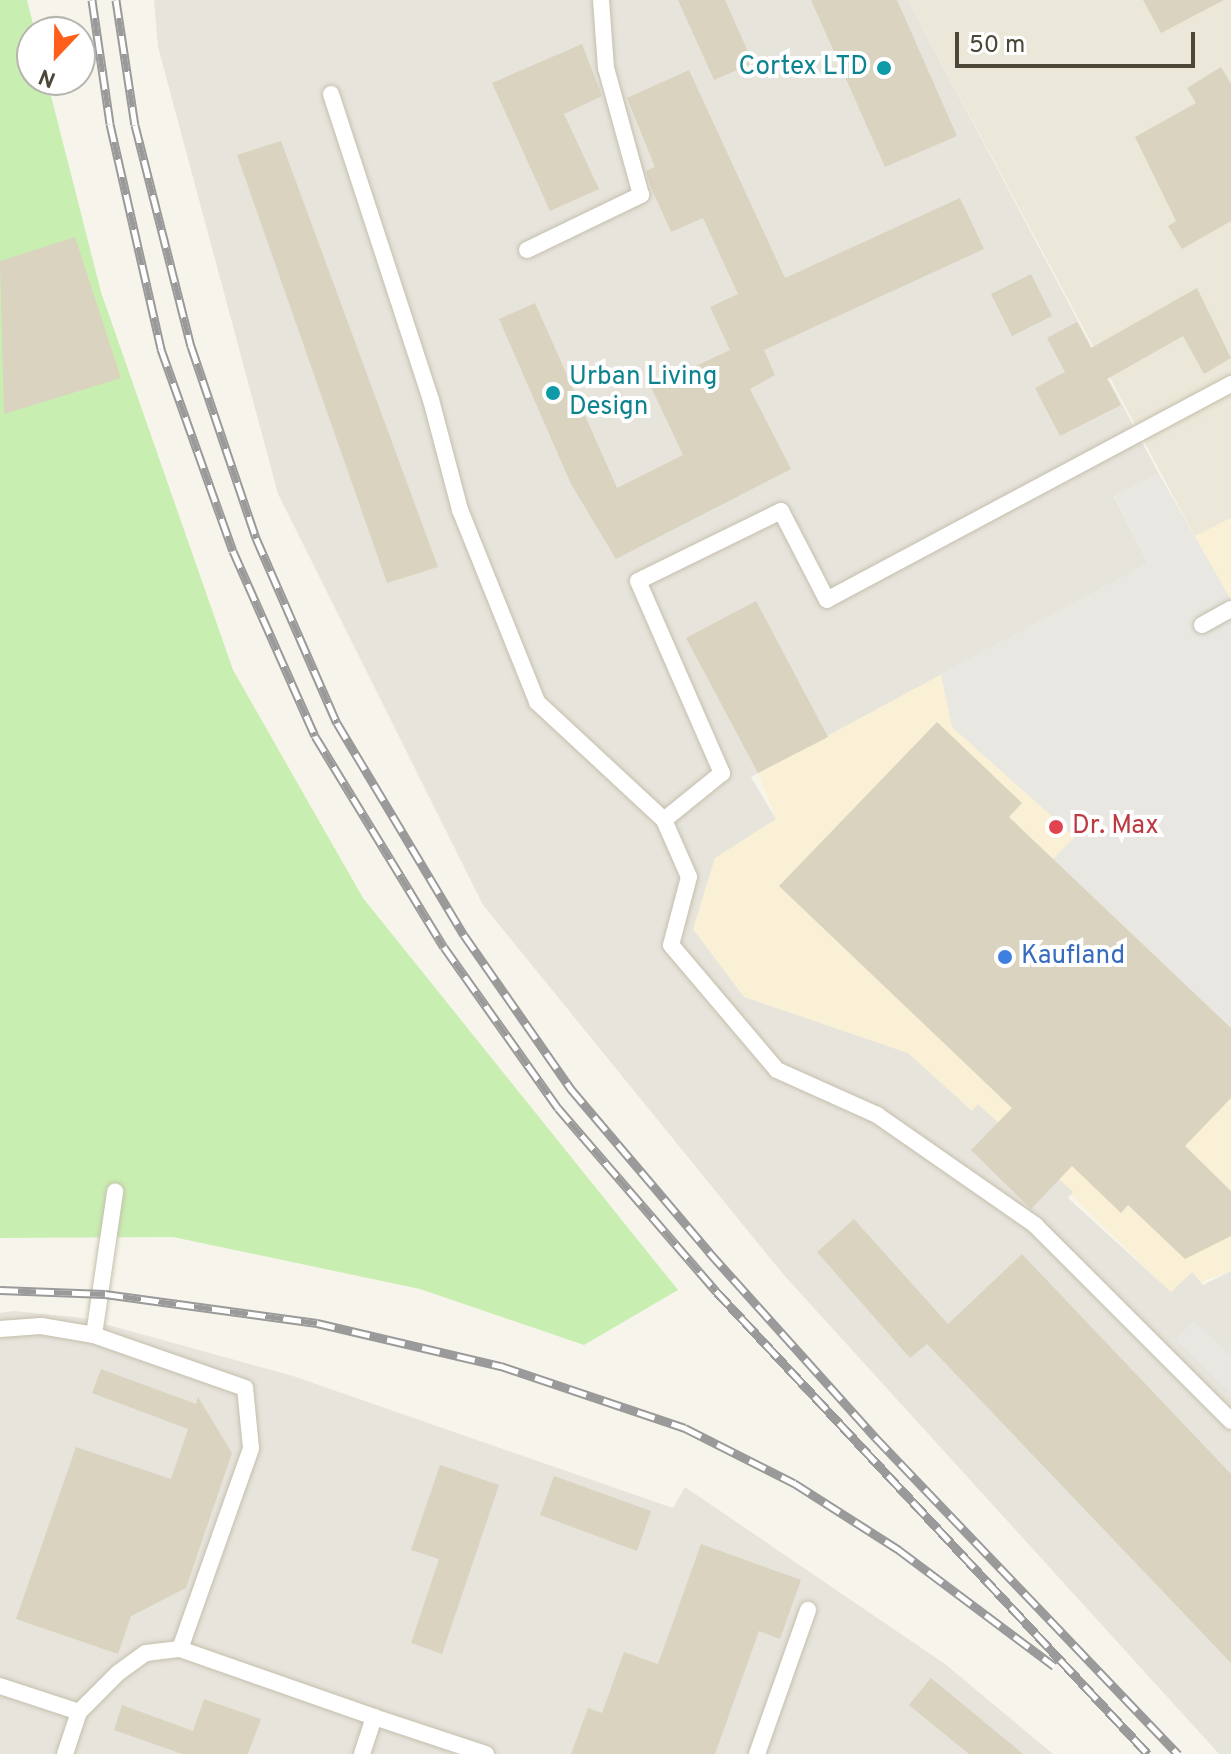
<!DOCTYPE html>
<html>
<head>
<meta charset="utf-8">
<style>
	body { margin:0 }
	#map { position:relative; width:1231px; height:1754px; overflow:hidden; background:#f7f5eb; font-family:Overpass,sans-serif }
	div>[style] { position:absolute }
	.residential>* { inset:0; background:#ebe8d9 }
	.commercial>* { inset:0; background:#f9f0d5 }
	.industrial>* { inset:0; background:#e7e4dc }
	.green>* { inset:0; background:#c9eeb1 }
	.parking>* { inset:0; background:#e8e7e2 }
	.building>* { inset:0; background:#dad3bf }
	.roads { filter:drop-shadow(0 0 2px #c4bfac) drop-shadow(0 0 2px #c4bfac) }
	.lane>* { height:16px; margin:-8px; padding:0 8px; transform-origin:8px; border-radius:8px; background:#fff }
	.rail>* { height:9px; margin-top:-4.5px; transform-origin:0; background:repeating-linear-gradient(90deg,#fff 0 18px,#9a9a9a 0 36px); box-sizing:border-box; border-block:2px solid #9a9a9a }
	.dots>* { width:22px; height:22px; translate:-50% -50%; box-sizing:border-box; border:4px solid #fff; border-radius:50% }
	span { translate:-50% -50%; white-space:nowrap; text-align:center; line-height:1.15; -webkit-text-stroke:8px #fff; paint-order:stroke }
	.culture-label { font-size:26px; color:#0d838f }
	.right { translate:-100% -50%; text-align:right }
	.left { translate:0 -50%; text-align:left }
	.health-label { font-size:26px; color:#be3a42 }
	.shop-label { font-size:26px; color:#366cbe }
	.north { position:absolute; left:16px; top:16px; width:80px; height:80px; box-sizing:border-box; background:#fff; border:2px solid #b7b5af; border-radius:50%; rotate:202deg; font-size:22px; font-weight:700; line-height:32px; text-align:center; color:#4c4737 }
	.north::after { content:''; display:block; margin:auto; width:28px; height:36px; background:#ff5f1a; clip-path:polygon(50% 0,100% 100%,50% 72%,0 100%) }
	.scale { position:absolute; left:955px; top:32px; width:240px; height:36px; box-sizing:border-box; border:4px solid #4c4737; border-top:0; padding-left:10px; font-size:24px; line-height:28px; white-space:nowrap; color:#4c4737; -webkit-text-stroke:6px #fff; paint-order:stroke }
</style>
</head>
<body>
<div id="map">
	<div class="residential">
		<div style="clip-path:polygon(908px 0,1231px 0,1231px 518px,1195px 537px)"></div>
	</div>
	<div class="commercial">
		<div style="clip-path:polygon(1159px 474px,1195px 536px,1231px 518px,1231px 1271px,1171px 1293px,978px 1104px,972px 1112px,908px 1053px,744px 997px,693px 929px,715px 858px,776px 819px,758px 773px,1148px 563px)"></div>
	</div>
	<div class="industrial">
		<div style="clip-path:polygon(154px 0,908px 0,1159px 474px,1114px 496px,1148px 563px,751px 777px,776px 819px,715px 858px,693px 929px,744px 997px,908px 1053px,972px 1111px,978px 1104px,1073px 1192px,1068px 1198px,1171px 1292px,1192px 1272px,1203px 1285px,1231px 1271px,1231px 1754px,1219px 1754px,783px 1274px,483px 905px,278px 494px,158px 47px)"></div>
		<div style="clip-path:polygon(14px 1311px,83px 1318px,293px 1376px,673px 1508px,685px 1487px,945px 1664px,1053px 1754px,0 1754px,0 1313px)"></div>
	</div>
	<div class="green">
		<div style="clip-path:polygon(0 0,27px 0,35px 32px,32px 80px,47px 80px,101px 292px,233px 670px,363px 898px,678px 1290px,584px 1345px,420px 1289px,173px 1237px,0 1238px)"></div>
	</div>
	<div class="parking">
		<div style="clip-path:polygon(1159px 474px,1231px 600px,1231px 1028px,1053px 859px,1075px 837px,952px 727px,941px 674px,1148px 563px,1114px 495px)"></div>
		<div style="clip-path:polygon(1194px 1321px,1231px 1356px,1231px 1393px,1176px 1340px)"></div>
	</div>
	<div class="building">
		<div style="clip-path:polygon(678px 0,725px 0,753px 63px,714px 80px)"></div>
		<div style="clip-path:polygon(811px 0,897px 0,957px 136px,885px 167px)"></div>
		<div style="clip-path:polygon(1143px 0,1224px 0,1161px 33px)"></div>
		<div style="clip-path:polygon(582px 44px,602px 96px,564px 114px,599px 189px,550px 211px,492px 83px)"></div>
		<div style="clip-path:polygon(1221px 67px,1231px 84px,1231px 221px,1182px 249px,1168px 226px,1176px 221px,1135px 137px,1196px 103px,1187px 88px)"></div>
		<div style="clip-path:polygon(689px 70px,785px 278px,960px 198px,984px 249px,764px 350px,775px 375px,750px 389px,791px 469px,616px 559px,571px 484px,499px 319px,535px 303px,617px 488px,683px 455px,651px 387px,730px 350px,710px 307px,738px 294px,703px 218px,671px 232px,650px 185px,646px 171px,655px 167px,627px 98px)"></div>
		<div style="clip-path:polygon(281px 141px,438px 567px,387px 583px,237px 155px)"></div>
		<div style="clip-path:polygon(75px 237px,121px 378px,4px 414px,0 261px)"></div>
		<div style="clip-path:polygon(1031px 274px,1052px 316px,1012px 336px,991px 294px)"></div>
		<div style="clip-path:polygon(1197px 288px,1231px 358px,1204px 374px,1183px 336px,1107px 379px,1121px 405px,1060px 436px,1035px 388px,1065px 372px,1047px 338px,1077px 322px,1091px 348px)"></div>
		<div style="clip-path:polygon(756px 601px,828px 737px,758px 773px,686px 638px)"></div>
		<div style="clip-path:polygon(937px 722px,1022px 803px,1009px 817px,1231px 1028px,1231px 1098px,1185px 1146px,1231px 1191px,1231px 1236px,1185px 1259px,1128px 1205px,1121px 1213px,1072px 1166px,1031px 1209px,971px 1150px,1012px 1108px,779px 886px)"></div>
		<div style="clip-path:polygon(854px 1219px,948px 1324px,1022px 1254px,1231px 1474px,1231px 1663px,927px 1344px,910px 1358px,817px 1252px)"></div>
		<div style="clip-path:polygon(101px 1369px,196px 1404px,198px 1397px,232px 1453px,186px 1588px,131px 1616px,118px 1654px,16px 1619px,76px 1447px,171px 1479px,188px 1429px,92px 1393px)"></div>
		<div style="clip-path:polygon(440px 1465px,499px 1485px,442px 1654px,411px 1643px,439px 1559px,411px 1550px)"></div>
		<div style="clip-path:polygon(554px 1476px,651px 1511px,637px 1551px,540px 1515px)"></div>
		<div style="clip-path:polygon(701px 1544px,801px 1580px,780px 1639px,759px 1631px,715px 1754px,571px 1754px,588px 1708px,602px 1713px,624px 1652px,658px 1664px)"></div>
		<div style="clip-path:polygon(931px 1678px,1023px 1754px,969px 1754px,909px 1705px)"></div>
		<div style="clip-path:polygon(204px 1699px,261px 1719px,248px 1754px,182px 1754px,114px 1730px,122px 1705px,193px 1731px)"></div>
	</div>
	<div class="roads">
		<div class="lane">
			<div style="left:331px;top:94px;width:322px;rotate:71.9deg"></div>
			<div style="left:431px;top:400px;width:114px;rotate:75.2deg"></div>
			<div style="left:460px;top:510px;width:207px;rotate:68.1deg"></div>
			<div style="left:537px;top:702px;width:173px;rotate:42.9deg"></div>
			<div style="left:527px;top:250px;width:127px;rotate:-25.8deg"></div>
			<div style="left:641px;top:195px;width:132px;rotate:-105.4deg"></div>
			<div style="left:606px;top:68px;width:68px;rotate:-94.2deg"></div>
			<div style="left:1231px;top:384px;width:458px;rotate:151.9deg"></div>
			<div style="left:827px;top:600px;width:100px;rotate:-117.3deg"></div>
			<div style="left:781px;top:511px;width:159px;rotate:153.9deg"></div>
			<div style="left:638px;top:581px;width:210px;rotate:66.4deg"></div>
			<div style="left:722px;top:773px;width:75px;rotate:141deg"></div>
			<div style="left:664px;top:820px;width:62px;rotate:66.3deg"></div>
			<div style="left:689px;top:877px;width:70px;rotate:104.8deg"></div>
			<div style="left:671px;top:945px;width:164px;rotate:49.7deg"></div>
			<div style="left:777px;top:1070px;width:110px;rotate:24.2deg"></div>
			<div style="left:877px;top:1115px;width:193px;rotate:34.8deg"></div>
			<div style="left:1035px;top:1225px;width:277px;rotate:45deg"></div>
			<div style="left:1202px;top:625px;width:33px;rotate:-29deg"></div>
			<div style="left:0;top:1329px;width:41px;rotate:-4.2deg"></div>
			<div style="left:41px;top:1326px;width:54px;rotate:9.6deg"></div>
			<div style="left:180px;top:1649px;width:206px;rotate:19.3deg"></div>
			<div style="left:0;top:1686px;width:83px;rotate:18.2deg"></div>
			<div style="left:65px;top:1754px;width:44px;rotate:-71.6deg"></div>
			<div style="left:79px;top:1712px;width:55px;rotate:-45deg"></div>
			<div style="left:118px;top:1673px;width:34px;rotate:-36deg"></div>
			<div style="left:146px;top:1653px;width:34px;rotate:-7deg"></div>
			<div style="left:180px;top:1649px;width:213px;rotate:-70.5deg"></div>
			<div style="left:251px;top:1448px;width:60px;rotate:-95.7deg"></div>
			<div style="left:245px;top:1388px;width:160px;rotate:-160.7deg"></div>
			<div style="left:94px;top:1335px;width:145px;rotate:-81.6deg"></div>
			<div style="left:362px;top:1754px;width:39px;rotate:-72deg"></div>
			<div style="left:374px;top:1717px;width:118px;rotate:18.3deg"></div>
			<div style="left:757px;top:1754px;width:153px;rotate:-70.5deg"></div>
		</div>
	</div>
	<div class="rail">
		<div style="left:92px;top:0;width:125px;rotate:81.7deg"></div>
		<div style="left:110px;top:124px;width:231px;rotate:77.2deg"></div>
		<div style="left:161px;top:349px;width:214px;rotate:70.4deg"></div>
		<div style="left:233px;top:551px;width:202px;rotate:66.1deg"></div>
		<div style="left:315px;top:736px;width:247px;rotate:58.6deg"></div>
		<div style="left:444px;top:947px;width:197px;rotate:54.7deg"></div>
		<div style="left:558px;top:1108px;width:242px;rotate:49.2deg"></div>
		<div style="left:716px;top:1291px;width:633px;rotate:46.98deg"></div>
		<div style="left:116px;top:0;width:126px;rotate:81.4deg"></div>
		<div style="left:135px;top:125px;width:228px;rotate:75.8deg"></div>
		<div style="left:191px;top:346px;width:203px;rotate:71.3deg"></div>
		<div style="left:256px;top:538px;width:202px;rotate:66.4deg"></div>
		<div style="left:337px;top:723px;width:247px;rotate:59.1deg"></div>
		<div style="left:464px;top:935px;width:188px;rotate:55.2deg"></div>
		<div style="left:571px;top:1089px;width:214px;rotate:49.7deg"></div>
		<div style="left:709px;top:1252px;width:249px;rotate:48.1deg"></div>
		<div style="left:875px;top:1437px;width:439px;rotate:46.3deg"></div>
		<div style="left:0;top:1290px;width:105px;rotate:2.2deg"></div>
		<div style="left:105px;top:1294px;width:214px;rotate:7.8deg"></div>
		<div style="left:317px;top:1323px;width:189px;rotate:13.2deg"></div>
		<div style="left:501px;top:1366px;width:194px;rotate:18.6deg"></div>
		<div style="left:685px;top:1428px;width:122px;rotate:26.8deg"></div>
		<div style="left:794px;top:1483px;width:125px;rotate:32.5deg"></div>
		<div style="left:899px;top:1550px;width:194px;rotate:36.8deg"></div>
	</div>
	<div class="dots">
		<div style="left:884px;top:68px;background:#0f9aa8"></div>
		<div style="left:553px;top:393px;background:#0f9aa8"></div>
		<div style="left:1056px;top:827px;background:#e0444e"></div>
		<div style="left:1005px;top:957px;background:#3f7fe0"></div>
	</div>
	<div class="culture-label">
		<span class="right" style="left:868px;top:68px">Cortex LTD</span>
		<span class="left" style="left:569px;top:393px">Urban Living<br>Design</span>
	</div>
	<div class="health-label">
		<span class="left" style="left:1072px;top:827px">Dr. Max</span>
	</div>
	<div class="shop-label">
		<span class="left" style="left:1021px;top:957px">Kaufland</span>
	</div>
	<div class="north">N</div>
	<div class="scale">50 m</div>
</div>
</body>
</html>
